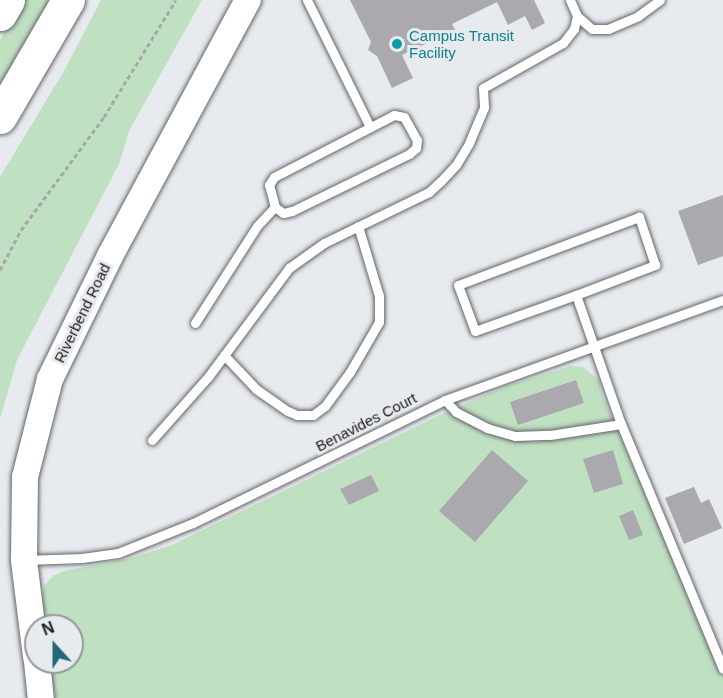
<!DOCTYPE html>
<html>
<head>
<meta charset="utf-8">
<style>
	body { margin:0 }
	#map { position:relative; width:723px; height:698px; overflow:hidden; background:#e7eaee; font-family:Arial,sans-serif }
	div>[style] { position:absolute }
	.green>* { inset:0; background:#c0e0c2 }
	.building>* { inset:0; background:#aaa9ad }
	.path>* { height:3px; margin-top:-1.5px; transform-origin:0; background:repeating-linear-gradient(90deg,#a6a8ab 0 4.5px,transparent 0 7.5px) }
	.roads { filter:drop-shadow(0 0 2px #636569) drop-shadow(0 0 2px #636569) }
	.lane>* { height:9px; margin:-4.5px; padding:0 4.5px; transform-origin:4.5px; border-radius:4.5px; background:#fff }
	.secondary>* { height:26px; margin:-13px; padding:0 13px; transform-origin:13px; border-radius:13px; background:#fff }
	.highway>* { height:33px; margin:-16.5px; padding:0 16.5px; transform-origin:16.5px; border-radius:16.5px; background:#fff }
	.dots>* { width:16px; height:16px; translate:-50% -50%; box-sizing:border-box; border:3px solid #e7eaee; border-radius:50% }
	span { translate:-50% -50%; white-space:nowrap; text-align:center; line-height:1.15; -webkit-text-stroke:6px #e7eaee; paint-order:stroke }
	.culture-label { font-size:15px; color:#0d838f }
	.left { translate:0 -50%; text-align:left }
	.street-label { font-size:15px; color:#1a1b1d }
	.north { position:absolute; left:24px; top:614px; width:60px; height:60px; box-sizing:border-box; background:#e7eaee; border:2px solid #95979a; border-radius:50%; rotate:339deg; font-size:16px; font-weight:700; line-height:24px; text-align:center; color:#1a1b1d }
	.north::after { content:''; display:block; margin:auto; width:21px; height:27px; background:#226977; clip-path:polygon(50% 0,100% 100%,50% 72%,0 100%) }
</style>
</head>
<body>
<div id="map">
	<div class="green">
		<div style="clip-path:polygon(22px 0,52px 0,0 89px,0 40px)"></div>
		<div style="clip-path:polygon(101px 0,202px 0,129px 131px,119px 164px,17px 360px,0 419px,0 177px,64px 71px)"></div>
		<div style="clip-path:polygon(571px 366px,583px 367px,599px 380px,602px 394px,723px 674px,723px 698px,54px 698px,49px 662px,72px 662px,72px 626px,44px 626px,41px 603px,44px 586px,53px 576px,63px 571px,128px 559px,172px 545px,444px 413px,506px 386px)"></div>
	</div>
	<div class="building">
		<div style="clip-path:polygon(350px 0,534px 0,545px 23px,532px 30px,525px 16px,508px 25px,497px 2px,452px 24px,455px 30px,402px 55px,413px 78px,392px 88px,377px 56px,368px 50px,371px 42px)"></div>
		<div style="clip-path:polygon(723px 195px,723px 256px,698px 265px,678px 211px)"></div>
		<div style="clip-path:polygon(576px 380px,584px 403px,518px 425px,510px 402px)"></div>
		<div style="clip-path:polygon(492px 450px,528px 481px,475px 542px,439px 511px)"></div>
		<div style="clip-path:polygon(613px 450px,623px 484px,594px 493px,583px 459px)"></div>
		<div style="clip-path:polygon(371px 475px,379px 491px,349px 505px,340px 489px)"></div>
		<div style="clip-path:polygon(694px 487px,701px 503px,709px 499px,722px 528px,684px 544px,665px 498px)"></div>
		<div style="clip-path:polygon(633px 510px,643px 535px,629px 540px,619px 516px)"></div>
	</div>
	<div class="path">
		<div style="left:0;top:270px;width:45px;rotate:-62.3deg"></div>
		<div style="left:21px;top:230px;width:140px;rotate:-53.7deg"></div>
		<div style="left:104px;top:117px;width:137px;rotate:-58.4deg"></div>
	</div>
	<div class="roads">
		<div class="lane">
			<div style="left:307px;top:0;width:142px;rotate:63.6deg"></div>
			<div style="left:570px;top:0;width:17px;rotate:66deg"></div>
			<div style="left:577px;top:16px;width:20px;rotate:41deg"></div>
			<div style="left:592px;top:29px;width:16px"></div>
			<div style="left:608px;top:29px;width:33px;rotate:-23deg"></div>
			<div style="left:638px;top:16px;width:27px;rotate:-36deg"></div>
			<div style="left:394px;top:115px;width:10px;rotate:11deg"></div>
			<div style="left:404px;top:117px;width:26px;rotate:61deg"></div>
			<div style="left:417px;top:140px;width:8px;rotate:97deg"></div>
			<div style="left:416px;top:148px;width:9px;rotate:139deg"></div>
			<div style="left:409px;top:154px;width:130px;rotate:154deg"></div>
			<div style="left:292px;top:211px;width:9px;rotate:167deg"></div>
			<div style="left:283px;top:213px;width:10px;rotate:-143deg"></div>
			<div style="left:275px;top:207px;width:23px;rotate:-105deg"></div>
			<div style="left:269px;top:185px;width:9px;rotate:-58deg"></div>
			<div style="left:274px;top:177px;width:135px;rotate:-27.3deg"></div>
			<div style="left:576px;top:295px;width:85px;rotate:-20.8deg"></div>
			<div style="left:655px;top:265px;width:51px;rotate:-108.4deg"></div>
			<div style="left:639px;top:217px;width:193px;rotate:159.4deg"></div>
			<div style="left:458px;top:285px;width:49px;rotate:69.7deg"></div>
			<div style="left:475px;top:331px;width:107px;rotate:-19.6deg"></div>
			<div style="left:576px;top:295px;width:137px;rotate:70.8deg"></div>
			<div style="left:621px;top:424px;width:265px;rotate:67.4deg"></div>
			<div style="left:195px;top:323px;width:115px;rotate:-57.4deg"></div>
			<div style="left:257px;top:226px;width:26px;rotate:-47deg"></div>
			<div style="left:224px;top:355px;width:47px;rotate:46.7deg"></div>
			<div style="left:256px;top:389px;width:39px;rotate:35deg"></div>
			<div style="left:288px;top:411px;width:10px;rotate:24deg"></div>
			<div style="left:297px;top:415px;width:16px"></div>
			<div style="left:313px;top:415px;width:15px;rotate:-37deg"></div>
			<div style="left:325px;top:406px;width:42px;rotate:-53.7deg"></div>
			<div style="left:350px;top:372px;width:58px;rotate:-59.9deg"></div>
			<div style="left:379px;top:322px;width:26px;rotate:-90deg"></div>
			<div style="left:379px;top:296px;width:73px;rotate:-106.7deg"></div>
			<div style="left:445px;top:400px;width:16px;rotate:47deg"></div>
			<div style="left:456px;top:412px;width:35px;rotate:27deg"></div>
			<div style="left:487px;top:428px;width:29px;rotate:16deg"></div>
			<div style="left:515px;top:436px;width:35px;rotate:-2deg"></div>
			<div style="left:550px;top:435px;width:72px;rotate:-8.8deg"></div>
			<div style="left:152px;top:440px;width:84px;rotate:-48.4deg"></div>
			<div style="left:208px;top:377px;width:136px;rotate:-53.4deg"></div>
			<div style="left:289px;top:268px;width:43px;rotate:-35.5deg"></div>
			<div style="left:324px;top:243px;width:117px;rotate:-25.9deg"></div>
			<div style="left:429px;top:192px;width:16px;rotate:-43deg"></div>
			<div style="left:441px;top:181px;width:22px;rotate:-47deg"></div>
			<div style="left:456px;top:165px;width:26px;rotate:-59deg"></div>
			<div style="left:469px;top:143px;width:39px;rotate:-67deg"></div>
			<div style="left:484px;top:107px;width:19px;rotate:-93deg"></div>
			<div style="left:483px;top:88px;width:92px;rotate:-29.4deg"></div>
			<div style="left:563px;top:43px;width:18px;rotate:-52deg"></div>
			<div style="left:574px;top:29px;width:13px;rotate:-77deg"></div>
			<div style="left:25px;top:560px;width:57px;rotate:-2deg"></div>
			<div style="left:82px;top:558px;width:36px;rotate:-8deg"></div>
			<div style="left:118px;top:553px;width:81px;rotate:-21.8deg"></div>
			<div style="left:193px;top:523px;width:280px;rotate:-26deg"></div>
			<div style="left:445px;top:400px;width:295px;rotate:-19.8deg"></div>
		</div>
		<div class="secondary">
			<div style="left:36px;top:657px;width:98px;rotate:-97.1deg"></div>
			<div style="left:24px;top:560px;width:83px;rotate:-89.3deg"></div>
			<div style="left:25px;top:477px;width:101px;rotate:-75.7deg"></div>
			<div style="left:50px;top:379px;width:137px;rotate:-64deg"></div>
			<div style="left:110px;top:256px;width:291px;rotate:-61.7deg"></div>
			<div style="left:37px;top:662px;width:36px;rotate:84deg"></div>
		</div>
		<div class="highway">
			<div style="left:0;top:14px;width:16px;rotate:-60deg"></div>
			<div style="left:0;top:117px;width:135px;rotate:-59.8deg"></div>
		</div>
	</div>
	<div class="dots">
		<div style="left:397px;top:44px;background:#0f9aa8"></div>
	</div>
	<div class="culture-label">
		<span class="left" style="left:409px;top:44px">Campus Transit<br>Facility</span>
	</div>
	<div class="street-label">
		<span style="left:82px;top:313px;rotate:-64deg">Riverbend Road</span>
		<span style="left:366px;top:422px;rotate:-27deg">Benavides Court</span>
	</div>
	<div class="north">N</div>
</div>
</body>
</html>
